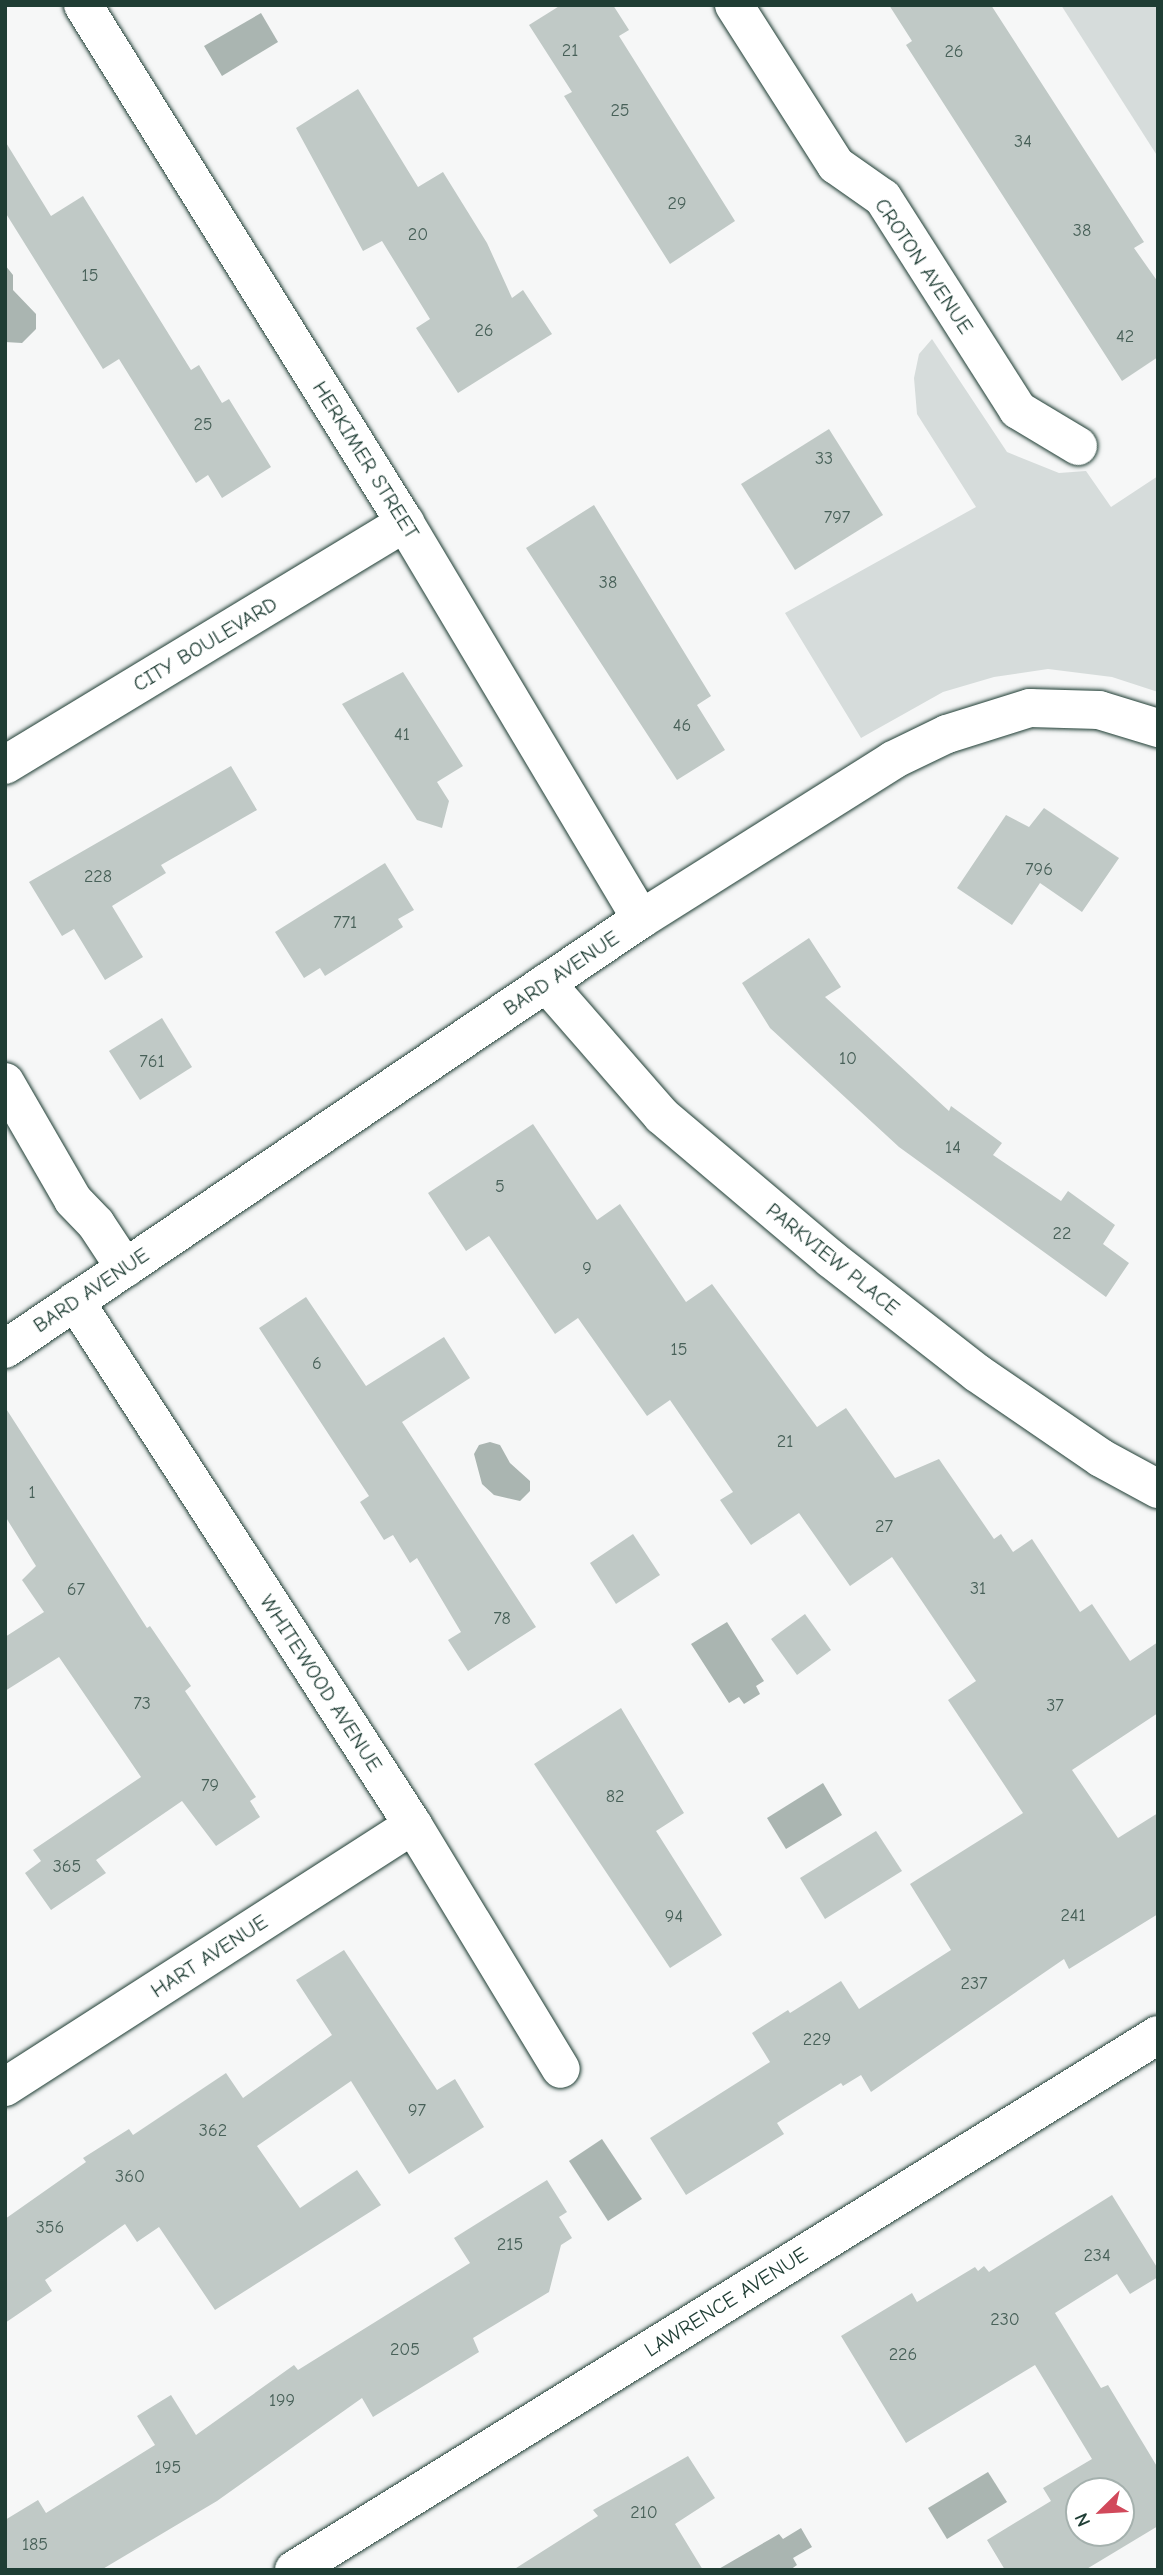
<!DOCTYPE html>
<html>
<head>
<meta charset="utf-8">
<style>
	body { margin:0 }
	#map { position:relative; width:1163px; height:2575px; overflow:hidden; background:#f6f7f7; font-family:"Comic Neue",sans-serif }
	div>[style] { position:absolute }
	.green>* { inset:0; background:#d6dcdb }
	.water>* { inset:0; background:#aab5b1 }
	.building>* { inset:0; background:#c0c9c6 }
	.roads { filter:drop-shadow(0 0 2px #1f3d34) drop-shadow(0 0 2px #1f3d34) }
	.minor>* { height:38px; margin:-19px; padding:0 19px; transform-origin:19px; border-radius:19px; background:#fff }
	span { translate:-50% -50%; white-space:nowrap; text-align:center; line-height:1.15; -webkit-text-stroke:7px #fff; paint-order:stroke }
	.number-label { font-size:18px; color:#476058 }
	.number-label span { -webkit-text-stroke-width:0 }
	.street-label { font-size:21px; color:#1f3d34 }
	.frame { position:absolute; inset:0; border:7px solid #1f3d34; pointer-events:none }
	.north { position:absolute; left:1065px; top:2477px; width:70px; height:70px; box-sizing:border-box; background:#fff; border:2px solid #a5b1ae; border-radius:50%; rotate:246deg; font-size:19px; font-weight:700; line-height:28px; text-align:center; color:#1f3d34 }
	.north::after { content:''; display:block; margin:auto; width:24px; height:32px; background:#d1495b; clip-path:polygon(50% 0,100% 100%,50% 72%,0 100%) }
</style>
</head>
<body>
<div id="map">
	<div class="green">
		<div style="clip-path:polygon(1061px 5px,1158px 5px,1158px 157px)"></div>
		<div style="clip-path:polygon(932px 339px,1007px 452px,1059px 473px,1086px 471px,1111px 507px,1158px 476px,1158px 692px,1112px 677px,1048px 669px,994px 677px,943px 692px,861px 738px,785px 613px,976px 507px,917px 414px,914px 378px,919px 354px)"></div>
	</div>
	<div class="water">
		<div style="clip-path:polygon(261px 13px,278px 42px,222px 76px,204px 46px)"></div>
		<div style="clip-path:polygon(5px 265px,13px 275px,13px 290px,36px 314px,36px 329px,22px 343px,5px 342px)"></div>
		<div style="clip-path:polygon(490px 1442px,500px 1445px,510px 1463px,530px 1481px,530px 1491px,520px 1501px,494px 1495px,482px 1484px,474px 1454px,479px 1445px)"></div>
		<div style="clip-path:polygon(727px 1622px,764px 1681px,756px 1686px,760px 1694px,744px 1704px,739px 1697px,729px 1703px,691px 1644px)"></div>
		<div style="clip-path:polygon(823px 1783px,842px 1815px,786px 1849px,767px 1818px)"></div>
		<div style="clip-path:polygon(602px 2139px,642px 2199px,608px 2221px,569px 2161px)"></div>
		<div style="clip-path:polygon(988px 2472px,1007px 2502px,947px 2539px,928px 2508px)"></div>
		<div style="clip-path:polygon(801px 2528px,812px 2547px,793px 2558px,797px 2565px,790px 2570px,717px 2570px,779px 2534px,783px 2539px)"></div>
	</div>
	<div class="building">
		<div style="clip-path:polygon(561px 5px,613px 5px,629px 30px,619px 36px,735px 221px,670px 264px,564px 96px,572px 92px,529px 25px)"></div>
		<div style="clip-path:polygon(889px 5px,991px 5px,1144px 242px,1134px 248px,1158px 282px,1158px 357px,1122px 381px,906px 45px,912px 41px)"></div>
		<div style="clip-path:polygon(358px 89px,418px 187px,443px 172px,487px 243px,512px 298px,523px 290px,552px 334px,458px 393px,416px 328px,430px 319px,382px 241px,363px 251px,296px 128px)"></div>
		<div style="clip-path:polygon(5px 141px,51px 216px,83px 196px,191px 370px,199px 365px,222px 403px,229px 399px,271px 467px,222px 498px,208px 475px,196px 483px,119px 359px,103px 369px,5px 212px)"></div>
		<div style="clip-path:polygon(829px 429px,883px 515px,795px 570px,741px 484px)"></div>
		<div style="clip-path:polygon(594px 505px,711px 696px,697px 705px,725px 750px,677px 780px,526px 548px)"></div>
		<div style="clip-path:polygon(403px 672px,463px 766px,437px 782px,449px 801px,442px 828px,417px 820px,342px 704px)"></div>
		<div style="clip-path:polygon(231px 766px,257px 810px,161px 865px,166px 873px,112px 906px,143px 957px,105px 980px,74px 929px,62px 936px,29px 882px)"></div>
		<div style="clip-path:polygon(1044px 808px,1119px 858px,1082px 912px,1040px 883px,1012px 925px,957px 888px,1006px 815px,1029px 827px)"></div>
		<div style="clip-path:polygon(385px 863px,414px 910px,398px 919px,403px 927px,325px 976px,320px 968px,304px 978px,275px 932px)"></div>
		<div style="clip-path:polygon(809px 938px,841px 987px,825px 997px,949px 1111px,951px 1106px,1002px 1143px,993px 1155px,1061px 1201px,1068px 1191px,1115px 1225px,1103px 1244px,1129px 1263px,1106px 1297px,899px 1147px,770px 1028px,742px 983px)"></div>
		<div style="clip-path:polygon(162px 1018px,192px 1067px,140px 1100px,109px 1051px)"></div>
		<div style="clip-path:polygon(533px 1124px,597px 1220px,620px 1204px,686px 1302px,712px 1284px,817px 1427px,846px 1408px,895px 1478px,939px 1459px,994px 1539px,1001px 1534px,1013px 1552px,1032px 1539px,1080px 1612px,1092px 1604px,1130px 1661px,1158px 1642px,1158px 1713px,1072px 1770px,1118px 1838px,1158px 1813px,1158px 1914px,1069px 1969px,1064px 1959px,871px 2092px,861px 2075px,843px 2086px,841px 2083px,777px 2123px,784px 2134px,686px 2195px,650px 2138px,770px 2062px,752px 2033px,788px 2010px,790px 2013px,841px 1981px,859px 2009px,951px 1950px,910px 1884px,1023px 1813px,948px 1700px,976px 1681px,892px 1557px,850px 1586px,799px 1513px,751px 1545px,720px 1500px,733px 1492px,670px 1400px,647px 1416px,578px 1318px,555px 1334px,489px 1236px,466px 1251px,428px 1193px)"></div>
		<div style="clip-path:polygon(306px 1297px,366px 1386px,444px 1337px,470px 1378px,402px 1422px,536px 1627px,468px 1671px,448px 1640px,461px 1632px,417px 1558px,410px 1563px,393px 1535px,384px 1540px,360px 1502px,369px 1496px,259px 1328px)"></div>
		<div style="clip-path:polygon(5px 1407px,147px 1628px,150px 1626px,191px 1686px,185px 1691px,256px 1797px,250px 1801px,260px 1817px,216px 1846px,182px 1801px,96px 1860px,106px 1873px,51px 1910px,25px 1873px,41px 1861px,33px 1850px,141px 1777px,59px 1657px,5px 1691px,5px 1637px,44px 1612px,22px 1580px,36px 1566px,5px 1516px)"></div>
		<div style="clip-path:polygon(633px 1534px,660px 1575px,616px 1604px,590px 1563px)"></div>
		<div style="clip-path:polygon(805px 1614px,831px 1650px,797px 1675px,771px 1639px)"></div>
		<div style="clip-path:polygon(621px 1708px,684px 1813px,656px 1831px,722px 1935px,670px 1968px,534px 1764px)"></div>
		<div style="clip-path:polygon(876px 1831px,902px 1871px,825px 1919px,800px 1878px)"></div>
		<div style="clip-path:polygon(344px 1950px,437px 2090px,455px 2079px,484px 2127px,409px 2174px,351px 2081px,257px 2146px,300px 2208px,357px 2170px,381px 2205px,215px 2310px,159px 2227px,137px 2242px,125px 2224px,45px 2280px,52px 2291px,5px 2323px,5px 2219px,86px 2162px,83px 2158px,129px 2129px,133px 2135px,226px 2073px,243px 2098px,332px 2035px,296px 1980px)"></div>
		<div style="clip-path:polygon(547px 2180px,567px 2212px,559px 2217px,572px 2238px,561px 2245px,549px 2292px,473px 2338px,479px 2352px,373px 2417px,362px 2398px,217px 2501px,101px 2570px,5px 2570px,5px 2520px,38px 2500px,46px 2513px,155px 2445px,137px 2416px,171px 2395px,196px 2435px,294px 2365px,298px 2370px,470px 2263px,454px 2238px)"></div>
		<div style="clip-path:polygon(evenodd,1112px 2195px,1158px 2269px,1158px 2277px,1130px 2294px,1117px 2274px,1055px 2313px,1101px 2388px,1108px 2385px,1158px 2468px,1158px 2526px,1085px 2570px,1005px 2570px,987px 2540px,1051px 2501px,1043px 2488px,1092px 2459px,1035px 2365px,906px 2443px,841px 2336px,912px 2293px,917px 2302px,975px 2267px,978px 2271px,984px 2266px,989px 2272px,1112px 2195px,1079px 2491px,1121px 2491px,1121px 2533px,1079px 2533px,1079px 2491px)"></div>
		<div style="clip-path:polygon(688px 2456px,715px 2498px,675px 2524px,703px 2570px,513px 2570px,598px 2516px,593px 2510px)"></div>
	</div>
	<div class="roads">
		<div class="minor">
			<div style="left:83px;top:5px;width:610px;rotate:58.13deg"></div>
			<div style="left:405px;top:523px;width:461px;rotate:59.2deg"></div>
			<div style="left:734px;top:5px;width:190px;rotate:57.5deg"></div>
			<div style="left:836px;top:165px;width:57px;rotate:35.1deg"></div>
			<div style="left:883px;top:198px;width:251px;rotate:57.5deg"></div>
			<div style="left:1018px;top:410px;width:70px;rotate:31deg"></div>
			<div style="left:5px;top:765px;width:468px;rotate:-31.2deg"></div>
			<div style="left:546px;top:983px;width:176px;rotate:48.9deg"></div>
			<div style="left:662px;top:1116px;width:221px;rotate:40.2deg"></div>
			<div style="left:831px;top:1259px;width:185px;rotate:38deg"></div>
			<div style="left:977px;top:1373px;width:150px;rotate:34.4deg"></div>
			<div style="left:1101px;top:1458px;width:65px;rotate:28.5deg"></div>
			<div style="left:5px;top:1082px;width:136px;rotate:60deg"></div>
			<div style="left:73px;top:1200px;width:33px;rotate:46deg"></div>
			<div style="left:96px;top:1224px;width:53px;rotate:56.6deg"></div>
			<div style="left:75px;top:1301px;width:624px;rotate:57.18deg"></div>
			<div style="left:413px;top:1825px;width:285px;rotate:58.8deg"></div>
			<div style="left:5px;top:1349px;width:768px;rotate:-34.06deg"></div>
			<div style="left:641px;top:919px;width:298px;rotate:-32.2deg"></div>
			<div style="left:893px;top:760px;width:60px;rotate:-25.7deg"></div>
			<div style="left:947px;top:734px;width:87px;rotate:-17.4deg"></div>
			<div style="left:1030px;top:708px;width:69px;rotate:1.7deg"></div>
			<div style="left:1099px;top:710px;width:62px;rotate:17deg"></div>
			<div style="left:5px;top:2087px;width:485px;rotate:-32.7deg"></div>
			<div style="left:294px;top:2570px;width:1016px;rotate:-31.77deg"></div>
		</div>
	</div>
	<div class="number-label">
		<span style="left:570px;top:51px">21</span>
		<span style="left:954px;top:52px">26</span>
		<span style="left:620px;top:111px">25</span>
		<span style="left:1023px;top:142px">34</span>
		<span style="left:677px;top:204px">29</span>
		<span style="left:1082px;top:231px">38</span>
		<span style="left:418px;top:235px">20</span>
		<span style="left:90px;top:276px">15</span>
		<span style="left:484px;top:331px">26</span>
		<span style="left:1125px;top:337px">42</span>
		<span style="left:203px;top:425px">25</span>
		<span style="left:824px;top:459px">33</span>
		<span style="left:837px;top:518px">797</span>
		<span style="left:608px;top:583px">38</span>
		<span style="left:682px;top:726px">46</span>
		<span style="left:402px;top:735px">41</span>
		<span style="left:1039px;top:870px">796</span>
		<span style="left:98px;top:877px">228</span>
		<span style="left:345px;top:923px">771</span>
		<span style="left:848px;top:1059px">10</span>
		<span style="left:152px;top:1062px">761</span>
		<span style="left:953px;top:1148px">14</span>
		<span style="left:500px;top:1187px">5</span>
		<span style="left:1062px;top:1234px">22</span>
		<span style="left:587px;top:1269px">9</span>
		<span style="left:679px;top:1350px">15</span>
		<span style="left:317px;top:1364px">6</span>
		<span style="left:785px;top:1442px">21</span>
		<span style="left:32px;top:1493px">1</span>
		<span style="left:884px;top:1527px">27</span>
		<span style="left:978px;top:1589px">31</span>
		<span style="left:76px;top:1590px">67</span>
		<span style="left:502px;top:1619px">78</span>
		<span style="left:142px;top:1704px">73</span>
		<span style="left:1055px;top:1706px">37</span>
		<span style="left:210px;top:1786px">79</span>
		<span style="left:615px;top:1797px">82</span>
		<span style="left:67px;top:1867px">365</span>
		<span style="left:1073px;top:1916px">241</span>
		<span style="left:674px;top:1917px">94</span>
		<span style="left:974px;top:1984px">237</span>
		<span style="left:817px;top:2040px">229</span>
		<span style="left:417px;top:2111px">97</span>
		<span style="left:213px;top:2131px">362</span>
		<span style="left:130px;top:2177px">360</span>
		<span style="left:50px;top:2228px">356</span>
		<span style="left:510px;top:2245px">215</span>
		<span style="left:1097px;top:2256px">234</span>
		<span style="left:1005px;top:2320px">230</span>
		<span style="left:405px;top:2350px">205</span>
		<span style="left:903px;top:2355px">226</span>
		<span style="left:282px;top:2401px">199</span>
		<span style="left:168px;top:2468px">195</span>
		<span style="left:644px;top:2513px">210</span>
		<span style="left:35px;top:2545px">185</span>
	</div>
	<div class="street-label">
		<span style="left:924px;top:266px;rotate:56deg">CROTON AVENUE</span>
		<span style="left:366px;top:460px;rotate:58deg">HERKIMER STREET</span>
		<span style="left:205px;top:644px;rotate:-31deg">CITY BOULEVARD</span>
		<span style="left:561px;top:973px;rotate:-34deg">BARD AVENUE</span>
		<span style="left:833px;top:1259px;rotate:39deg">PARKVIEW PLACE</span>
		<span style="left:91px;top:1290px;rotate:-34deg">BARD AVENUE</span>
		<span style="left:321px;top:1683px;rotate:57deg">WHITEWOOD AVENUE</span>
		<span style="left:209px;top:1956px;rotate:-33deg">HART AVENUE</span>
		<span style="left:726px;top:2302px;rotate:-32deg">LAWRENCE AVENUE</span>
	</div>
	<div class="frame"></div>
	<div class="north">N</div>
</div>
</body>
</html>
